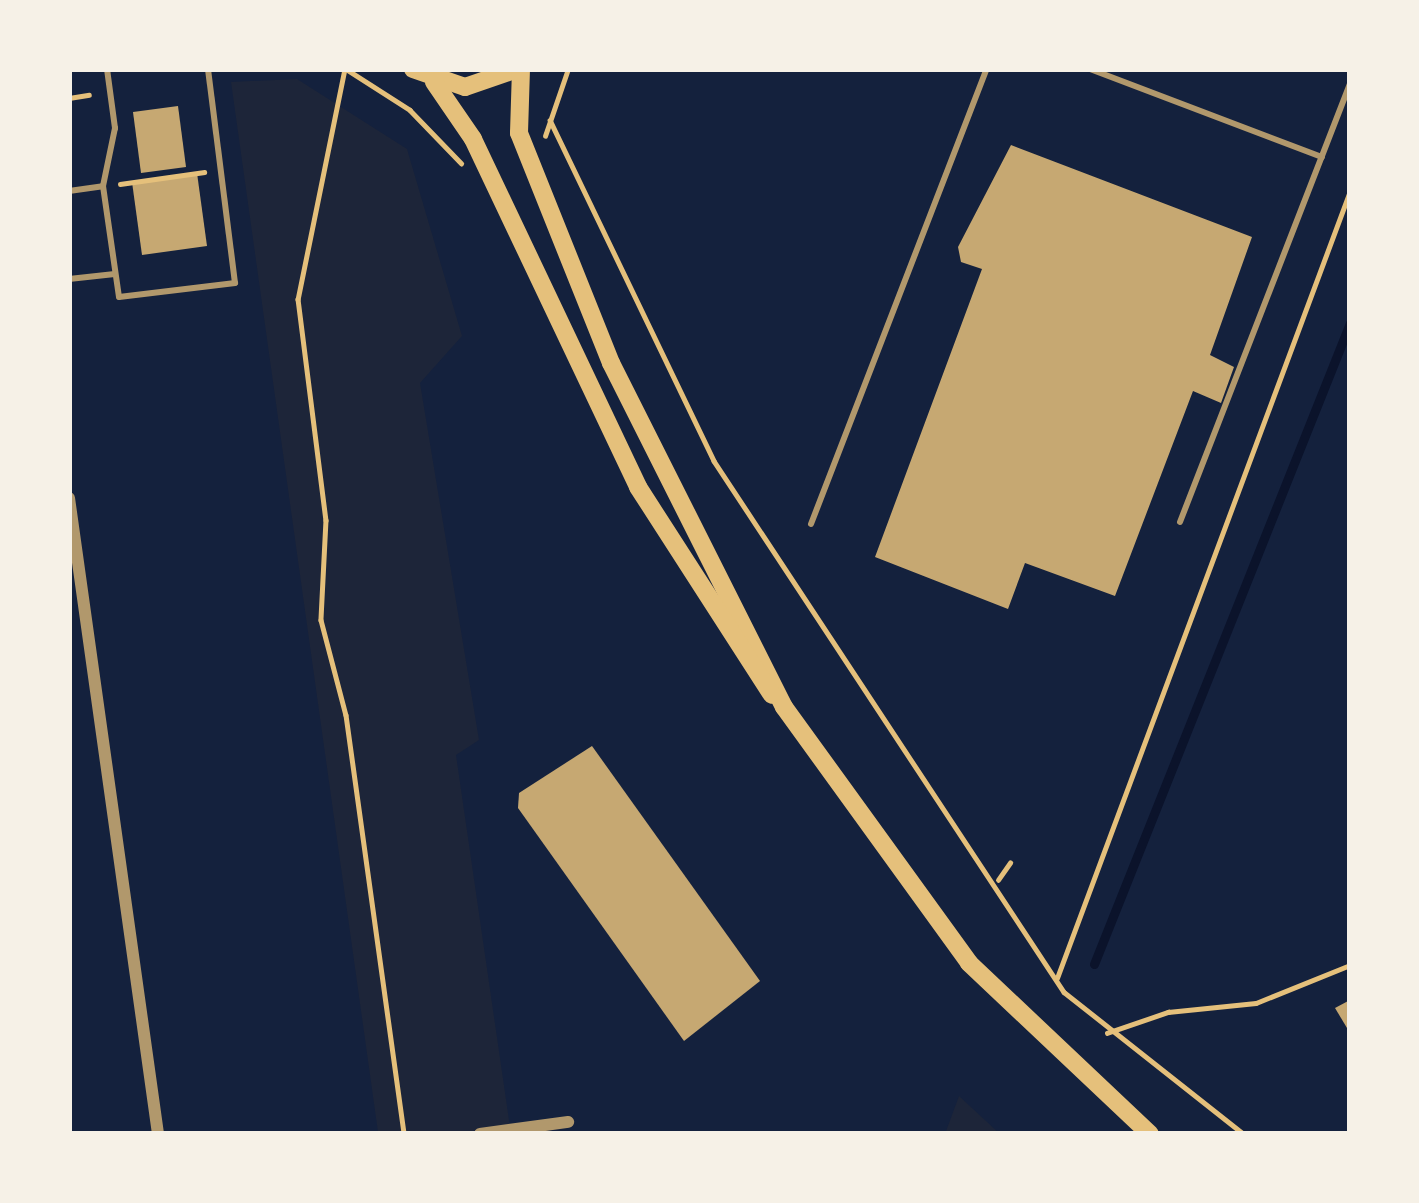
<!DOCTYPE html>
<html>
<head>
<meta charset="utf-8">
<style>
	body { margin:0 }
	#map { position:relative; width:1419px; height:1203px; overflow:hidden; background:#14213d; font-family:"Roboto Condensed",sans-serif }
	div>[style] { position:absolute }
	.green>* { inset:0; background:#1d2539 }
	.stream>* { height:9px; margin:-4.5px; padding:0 4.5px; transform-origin:4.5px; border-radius:4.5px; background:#0b132b }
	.building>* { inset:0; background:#c6a872 }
	.path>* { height:4.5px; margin:-2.25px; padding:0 2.25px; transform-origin:2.25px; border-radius:2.25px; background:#e5c07b }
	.service>* { height:6px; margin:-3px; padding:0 3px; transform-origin:3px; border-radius:3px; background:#b1986c }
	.minor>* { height:12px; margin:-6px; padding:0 6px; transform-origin:6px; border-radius:6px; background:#b1986c }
	.secondary>* { height:18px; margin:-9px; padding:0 9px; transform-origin:9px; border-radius:9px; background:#e5c07b }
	span { translate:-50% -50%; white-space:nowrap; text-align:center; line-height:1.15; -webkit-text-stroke:9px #f6f1e7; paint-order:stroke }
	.frame { position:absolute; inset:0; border:72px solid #f6f1e7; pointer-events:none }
</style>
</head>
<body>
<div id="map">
	<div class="green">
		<div style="clip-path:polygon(297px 79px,407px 149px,462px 336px,420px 383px,479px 740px,456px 755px,511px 1134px,378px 1132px,231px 82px)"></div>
		<div style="clip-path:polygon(959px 1096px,1000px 1134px,945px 1134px)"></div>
	</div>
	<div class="stream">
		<div style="left:1094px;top:964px;width:690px;rotate:-68.23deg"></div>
	</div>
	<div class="building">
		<div style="clip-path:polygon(178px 106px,186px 167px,141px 173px,133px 112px)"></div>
		<div style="clip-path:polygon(1011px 145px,1252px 237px,1210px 355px,1234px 367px,1221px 403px,1193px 391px,1115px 596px,1025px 563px,1008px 609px,875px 557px,982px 269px,961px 262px,958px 247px)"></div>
		<div style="clip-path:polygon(197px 173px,207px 246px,142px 255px,132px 182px)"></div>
		<div style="clip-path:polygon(592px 746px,760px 981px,684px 1041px,518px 808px,519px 793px)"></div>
		<div style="clip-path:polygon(1350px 1000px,1350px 1033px,1335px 1008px)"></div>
	</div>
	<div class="path">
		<div style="left:345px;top:69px;width:235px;rotate:101.5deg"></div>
		<div style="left:298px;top:299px;width:223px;rotate:82.8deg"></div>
		<div style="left:326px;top:520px;width:100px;rotate:92.9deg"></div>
		<div style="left:321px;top:620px;width:98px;rotate:75.3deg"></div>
		<div style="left:346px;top:715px;width:423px;rotate:82.1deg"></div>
		<div style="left:346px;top:69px;width:76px;rotate:32.6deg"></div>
		<div style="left:410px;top:110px;width:74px;rotate:46.1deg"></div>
		<div style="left:69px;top:98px;width:20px;rotate:-9deg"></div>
		<div style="left:550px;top:120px;width:378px;rotate:64.3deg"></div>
		<div style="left:714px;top:461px;width:636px;rotate:56.61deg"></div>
		<div style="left:1064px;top:992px;width:229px;rotate:38.3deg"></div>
		<div style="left:545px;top:136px;width:71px;rotate:-71.1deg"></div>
		<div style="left:120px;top:184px;width:85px;rotate:-8.1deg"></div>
		<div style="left:998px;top:880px;width:21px;rotate:-55deg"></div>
		<div style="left:1057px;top:978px;width:840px;rotate:-69.58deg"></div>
		<div style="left:1107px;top:1033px;width:65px;rotate:-19deg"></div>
		<div style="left:1168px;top:1012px;width:88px;rotate:-5.8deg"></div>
		<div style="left:1256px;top:1003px;width:101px;rotate:-22deg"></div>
	</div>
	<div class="service">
		<div style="left:107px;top:69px;width:60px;rotate:82.3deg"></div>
		<div style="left:115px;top:128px;width:59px;rotate:101.7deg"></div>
		<div style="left:103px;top:186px;width:112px;rotate:81.8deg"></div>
		<div style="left:119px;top:297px;width:117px;rotate:-6.9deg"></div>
		<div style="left:235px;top:283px;width:216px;rotate:-97.2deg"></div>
		<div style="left:1090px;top:69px;width:248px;rotate:20.8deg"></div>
		<div style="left:69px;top:191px;width:34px;rotate:-8deg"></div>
		<div style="left:69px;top:279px;width:46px;rotate:-6.2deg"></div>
		<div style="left:1180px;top:522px;width:471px;rotate:-68.8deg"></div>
		<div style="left:811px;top:524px;width:488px;rotate:-68.9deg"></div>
	</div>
	<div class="minor">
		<div style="left:69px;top:498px;width:642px;rotate:82.03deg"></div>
		<div style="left:480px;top:1134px;width:89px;rotate:-7.8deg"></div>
	</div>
	<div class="secondary">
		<div style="left:413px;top:69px;width:55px;rotate:19.1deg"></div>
		<div style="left:465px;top:87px;width:55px;rotate:-19.1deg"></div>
		<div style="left:521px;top:69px;width:64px;rotate:91.8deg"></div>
		<div style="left:519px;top:133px;width:248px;rotate:68.2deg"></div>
		<div style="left:611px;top:363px;width:385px;rotate:63.3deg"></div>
		<div style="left:784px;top:707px;width:316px;rotate:54.1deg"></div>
		<div style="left:969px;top:963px;width:249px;rotate:43.4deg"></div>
		<div style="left:434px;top:82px;width:69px;rotate:55.6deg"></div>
		<div style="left:473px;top:139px;width:385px;rotate:64.6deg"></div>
		<div style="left:638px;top:487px;width:247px;rotate:57.2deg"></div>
	</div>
	<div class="frame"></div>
</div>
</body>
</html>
